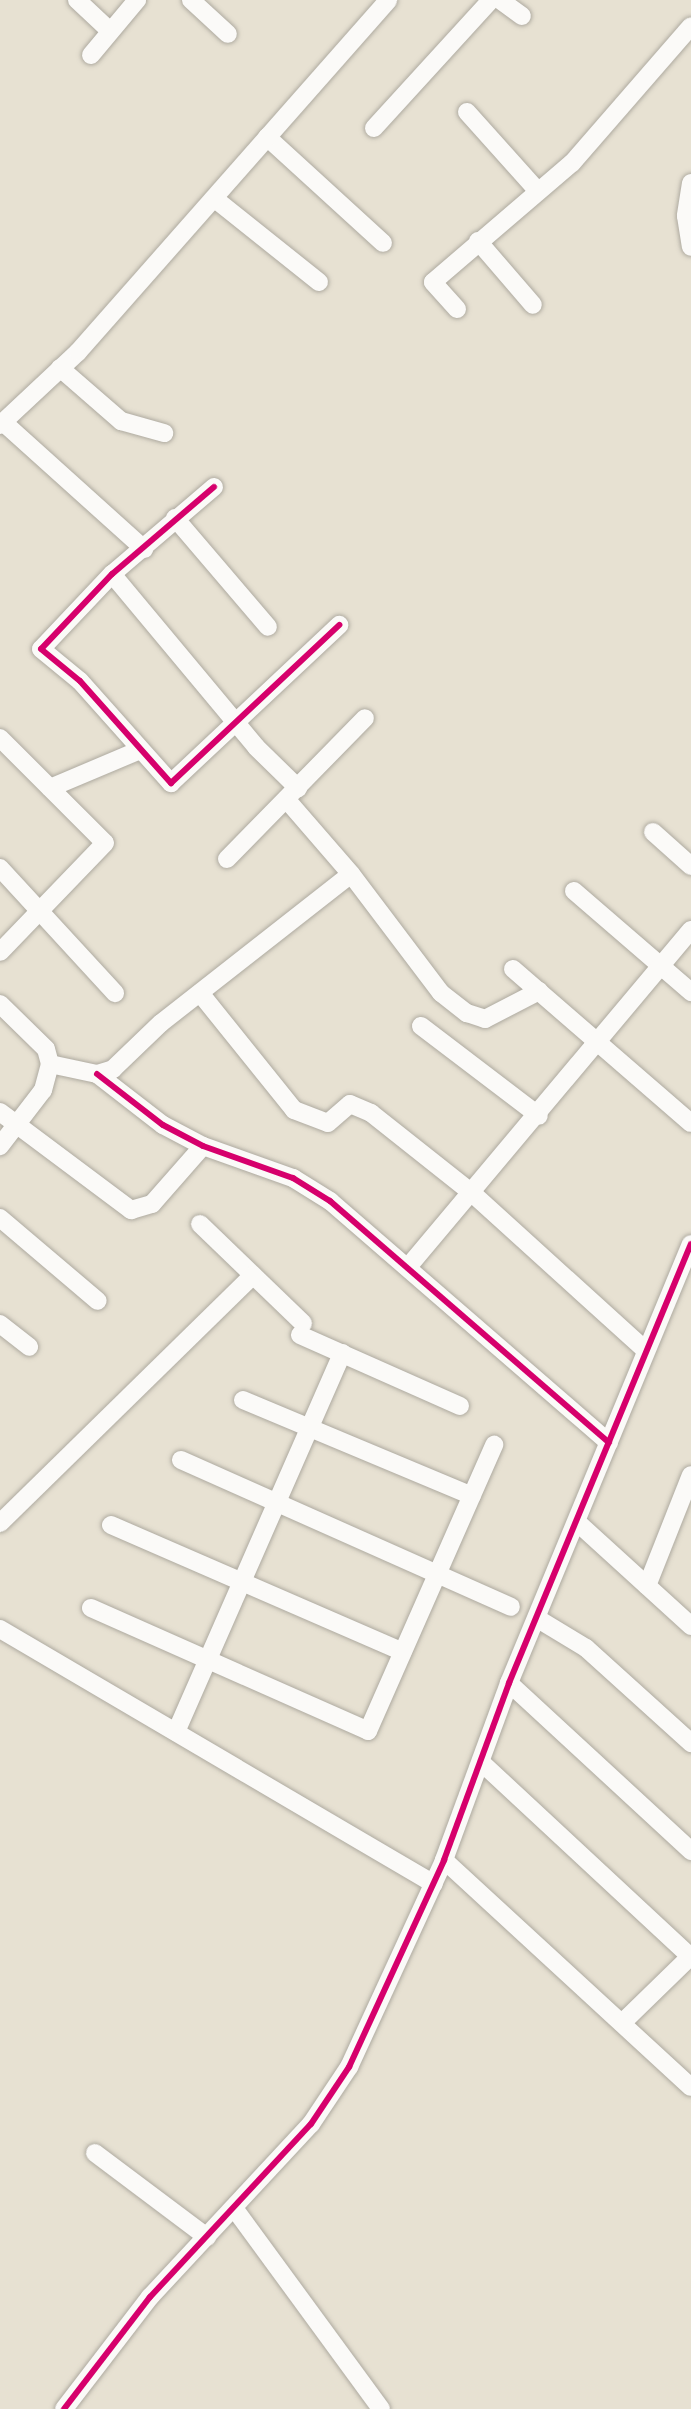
<!DOCTYPE html>
<html>
<head>
<meta charset="utf-8">
<style>
	body { margin:0 }
	#map { position:relative; width:691px; height:2409px; overflow:hidden; background:#e7e1d2; font-family:"Libre Caslon Text",serif }
	div>[style] { position:absolute }
	.roads { filter:drop-shadow(0 0 2px #aeaaa0) drop-shadow(0 0 2px #aeaaa0) }
	.minor>* { height:18px; margin:-9px; padding:0 9px; transform-origin:9px; border-radius:9px; background:#fbfaf8 }
	.cycleway>* { height:6px; margin:-3px; padding:0 3px; transform-origin:3px; border-radius:3px; background:#d6006c }
	span { translate:-50% -50%; white-space:nowrap; text-align:center; line-height:1.15; -webkit-text-stroke:4.5px #fdfcf7; paint-order:stroke }
</style>
</head>
<body>
<div id="map">
	<div class="roads">
		<div class="minor">
			<div style="left:77px;top:0;width:45px;rotate:43.2deg"></div>
			<div style="left:191px;top:0;width:50px;rotate:42.6deg"></div>
			<div style="left:500px;top:0;width:27px;rotate:36deg"></div>
			<div style="left:91px;top:55px;width:72px;rotate:-50.1deg"></div>
			<div style="left:467px;top:112px;width:106px;rotate:48.1deg"></div>
			<div style="left:374px;top:128px;width:173px;rotate:-47.6deg"></div>
			<div style="left:267px;top:137px;width:157px;rotate:42.4deg"></div>
			<div style="left:691px;top:183px;width:33px;rotate:99deg"></div>
			<div style="left:686px;top:216px;width:31px;rotate:81deg"></div>
			<div style="left:215px;top:199px;width:133px;rotate:38.6deg"></div>
			<div style="left:478px;top:241px;width:84px;rotate:49.3deg"></div>
			<div style="left:457px;top:309px;width:36px;rotate:-132deg"></div>
			<div style="left:433px;top:282px;width:183px;rotate:-40.6deg"></div>
			<div style="left:572px;top:163px;width:181px;rotate:-49deg"></div>
			<div style="left:60px;top:368px;width:81px;rotate:41deg"></div>
			<div style="left:121px;top:421px;width:45px;rotate:15.6deg"></div>
			<div style="left:3px;top:422px;width:190px;rotate:42deg"></div>
			<div style="left:0;top:425px;width:107px;rotate:-43.1deg"></div>
			<div style="left:78px;top:352px;width:469px;rotate:-48.6deg"></div>
			<div style="left:214px;top:487px;width:134px;rotate:139.5deg"></div>
			<div style="left:112px;top:574px;width:103px;rotate:133.4deg"></div>
			<div style="left:41px;top:649px;width:50px;rotate:39.4deg"></div>
			<div style="left:80px;top:681px;width:137px;rotate:48.3deg"></div>
			<div style="left:171px;top:783px;width:231px;rotate:-43.2deg"></div>
			<div style="left:175px;top:518px;width:143px;rotate:49.5deg"></div>
			<div style="left:112px;top:574px;width:225px;rotate:50.2deg"></div>
			<div style="left:256px;top:747px;width:59px;rotate:44.3deg"></div>
			<div style="left:0;top:738px;width:148px;rotate:45deg"></div>
			<div style="left:105px;top:843px;width:151px;rotate:133.9deg"></div>
			<div style="left:50px;top:788px;width:98px;rotate:-22.9deg"></div>
			<div style="left:653px;top:832px;width:51px;rotate:41.8deg"></div>
			<div style="left:227px;top:859px;width:197px;rotate:-45.6deg"></div>
			<div style="left:0;top:868px;width:170px;rotate:47.4deg"></div>
			<div style="left:351px;top:874px;width:149px;rotate:52.9deg"></div>
			<div style="left:441px;top:993px;width:33px;rotate:38deg"></div>
			<div style="left:467px;top:1013px;width:19px;rotate:18deg"></div>
			<div style="left:485px;top:1019px;width:61px;rotate:-27.4deg"></div>
			<div style="left:574px;top:891px;width:155px;rotate:40.8deg"></div>
			<div style="left:513px;top:969px;width:235px;rotate:40.9deg"></div>
			<div style="left:200px;top:993px;width:150px;rotate:51.2deg"></div>
			<div style="left:294px;top:1110px;width:36px;rotate:21deg"></div>
			<div style="left:328px;top:1123px;width:29px;rotate:-41deg"></div>
			<div style="left:350px;top:1104px;width:23px;rotate:23deg"></div>
			<div style="left:371px;top:1113px;width:129px;rotate:38.4deg"></div>
			<div style="left:472px;top:1193px;width:234px;rotate:42.2deg"></div>
			<div style="left:0;top:1004px;width:64px;rotate:44.4deg"></div>
			<div style="left:46px;top:1049px;width:16px;rotate:75deg"></div>
			<div style="left:50px;top:1064px;width:27px;rotate:105deg"></div>
			<div style="left:43px;top:1090px;width:71px;rotate:127.5deg"></div>
			<div style="left:421px;top:1026px;width:148px;rotate:37.3deg"></div>
			<div style="left:50px;top:1064px;width:48px;rotate:12deg"></div>
			<div style="left:97px;top:1074px;width:17px;rotate:-17deg"></div>
			<div style="left:113px;top:1069px;width:66px;rotate:-43.8deg"></div>
			<div style="left:161px;top:1023px;width:241px;rotate:-38.1deg"></div>
			<div style="left:351px;top:874px;width:99px;rotate:-130.9deg"></div>
			<div style="left:97px;top:1074px;width:83px;rotate:37.7deg"></div>
			<div style="left:163px;top:1125px;width:45px;rotate:27.7deg"></div>
			<div style="left:203px;top:1146px;width:96px;rotate:19.6deg"></div>
			<div style="left:293px;top:1178px;width:44px;rotate:31.9deg"></div>
			<div style="left:330px;top:1201px;width:369px;rotate:40.9deg"></div>
			<div style="left:0;top:1112px;width:164px;rotate:36.8deg"></div>
			<div style="left:131px;top:1210px;width:22px;rotate:-16deg"></div>
			<div style="left:152px;top:1204px;width:77px;rotate:-48.7deg"></div>
			<div style="left:0;top:1218px;width:128px;rotate:40.3deg"></div>
			<div style="left:200px;top:1224px;width:143px;rotate:43.9deg"></div>
			<div style="left:408px;top:1267px;width:440px;rotate:-50deg"></div>
			<div style="left:0;top:1324px;width:37px;rotate:38deg"></div>
			<div style="left:300px;top:1335px;width:175px;rotate:23.9deg"></div>
			<div style="left:243px;top:1400px;width:248px;rotate:22.7deg"></div>
			<div style="left:181px;top:1460px;width:361px;rotate:24deg"></div>
			<div style="left:0;top:1523px;width:354px;rotate:-44.4deg"></div>
			<div style="left:578px;top:1523px;width:153px;rotate:42.3deg"></div>
			<div style="left:111px;top:1525px;width:318px;rotate:23.5deg"></div>
			<div style="left:647px;top:1586px;width:119px;rotate:-68.4deg"></div>
			<div style="left:91px;top:1608px;width:303px;rotate:23.9deg"></div>
			<div style="left:368px;top:1731px;width:313px;rotate:-66.2deg"></div>
			<div style="left:538px;top:1619px;width:56px;rotate:31.1deg"></div>
			<div style="left:586px;top:1648px;width:142px;rotate:42.1deg"></div>
			<div style="left:0;top:1629px;width:503px;rotate:30.44deg"></div>
			<div style="left:509px;top:1683px;width:248px;rotate:42.7deg"></div>
			<div style="left:176px;top:1732px;width:414px;rotate:-66.3deg"></div>
			<div style="left:482px;top:1763px;width:285px;rotate:42.9deg"></div>
			<div style="left:444px;top:1860px;width:335px;rotate:42.6deg"></div>
			<div style="left:622px;top:2023px;width:96px;rotate:-44.2deg"></div>
			<div style="left:95px;top:2153px;width:140px;rotate:36.9deg"></div>
			<div style="left:234px;top:2208px;width:249px;rotate:53.8deg"></div>
			<div style="left:64px;top:2409px;width:141px;rotate:-52.5deg"></div>
			<div style="left:150px;top:2297px;width:236px;rotate:-47.1deg"></div>
			<div style="left:311px;top:2124px;width:69px;rotate:-56.3deg"></div>
			<div style="left:349px;top:2067px;width:228px;rotate:-65.3deg"></div>
			<div style="left:444px;top:1860px;width:189px;rotate:-69.8deg"></div>
			<div style="left:509px;top:1683px;width:475px;rotate:-67.5deg"></div>
		</div>
	</div>
	<div class="cycleway">
		<div style="left:214px;top:487px;width:134px;rotate:139.5deg"></div>
		<div style="left:112px;top:574px;width:103px;rotate:133.4deg"></div>
		<div style="left:41px;top:649px;width:50px;rotate:39.4deg"></div>
		<div style="left:80px;top:681px;width:137px;rotate:48.3deg"></div>
		<div style="left:171px;top:783px;width:231px;rotate:-43.2deg"></div>
		<div style="left:97px;top:1074px;width:83px;rotate:37.7deg"></div>
		<div style="left:163px;top:1125px;width:45px;rotate:27.7deg"></div>
		<div style="left:203px;top:1146px;width:96px;rotate:19.6deg"></div>
		<div style="left:293px;top:1178px;width:44px;rotate:31.9deg"></div>
		<div style="left:330px;top:1201px;width:369px;rotate:40.9deg"></div>
		<div style="left:64px;top:2409px;width:141px;rotate:-52.5deg"></div>
		<div style="left:150px;top:2297px;width:236px;rotate:-47.1deg"></div>
		<div style="left:311px;top:2124px;width:69px;rotate:-56.3deg"></div>
		<div style="left:349px;top:2067px;width:228px;rotate:-65.3deg"></div>
		<div style="left:444px;top:1860px;width:189px;rotate:-69.8deg"></div>
		<div style="left:509px;top:1683px;width:475px;rotate:-67.5deg"></div>
	</div>
</div>
</body>
</html>
